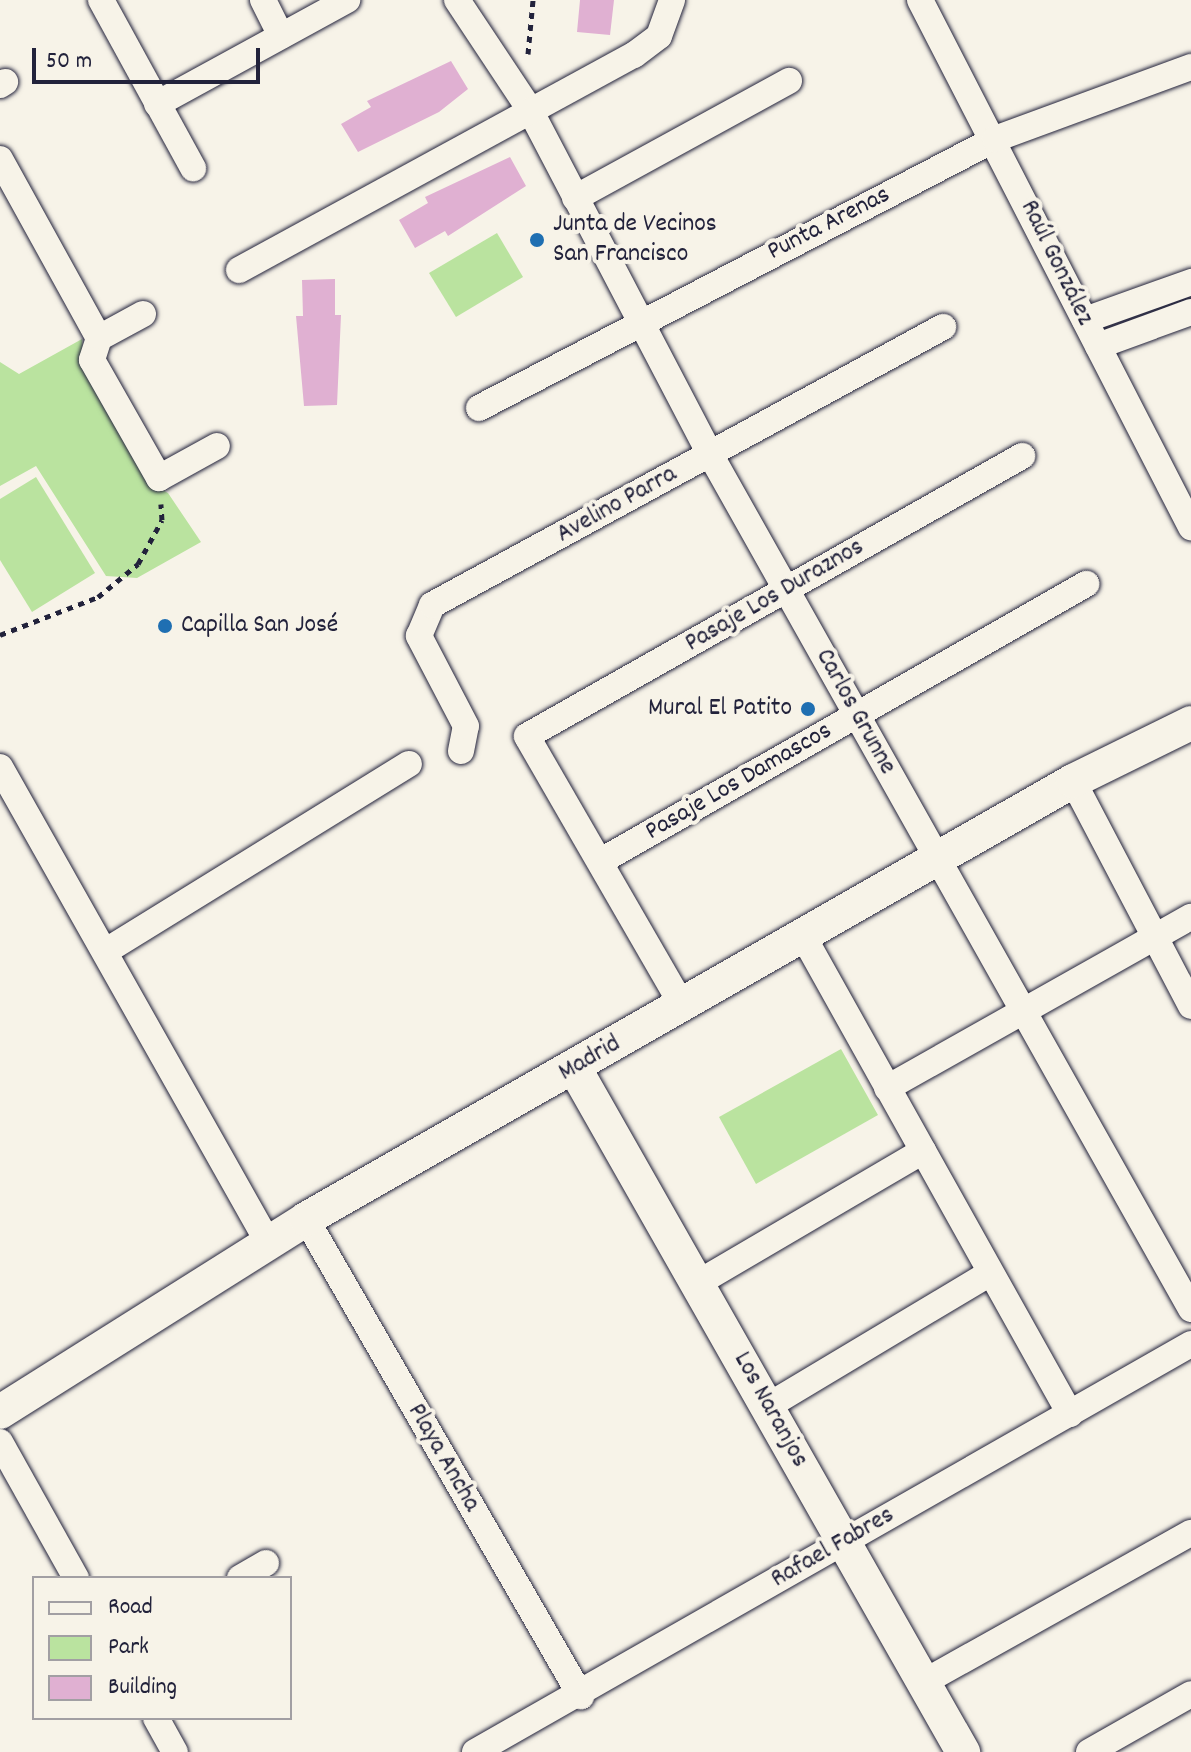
<!DOCTYPE html>
<html>
<head>
<meta charset="utf-8">
<style>
	body { margin:0 }
	#map { position:relative; width:1191px; height:1752px; overflow:hidden; background:#f7f3e8; font-family:Dekko,sans-serif }
	div>[style] { position:absolute }
	.green>* { inset:0; background:#bae39f }
	.building>* { inset:0; background:#e0b0d2 }
	.path>* { height:5px; margin-top:-2.5px; transform-origin:0; background:repeating-linear-gradient(90deg,#22223b 0 6px,transparent 0 12px) }
	.roads { filter:drop-shadow(0 0 2px #22223b) drop-shadow(0 0 2px #22223b) }
	.minor>* { height:26px; margin:-13px; padding:0 13px; transform-origin:13px; border-radius:13px; background:#f7f3e8 }
	.tertiary>* { height:34px; margin:-17px; padding:0 17px; transform-origin:17px; border-radius:17px; background:#f7f3e8 }
	.dots>* { width:22px; height:22px; translate:-50% -50%; box-sizing:border-box; border:4px solid #f7f3e8; border-radius:50% }
	span { translate:-50% -50%; white-space:nowrap; text-align:center; line-height:1.15; -webkit-text-stroke:8px #f7f3e8; paint-order:stroke }
	.street-label { font-size:26px; color:#22223b }
	.poi-label { font-size:26px; color:#22223b }
	.left { translate:0 -50%; text-align:left }
	.right { translate:-100% -50%; text-align:right }
	.legend { position:absolute; left:32px; top:1576px; width:260px; height:144px; box-sizing:border-box; background:#f7f3e8; border:2px solid #a29fa3; margin:0; padding:10px 14px; list-style:none; font-size:24px; color:#22223b }
	.legend li { display:flex; align-items:center; gap:16px; height:40px }
	.legend b { width:40px; border:2px solid #a29fa3 }
	.scale { position:absolute; left:32px; top:48px; width:228px; height:36px; box-sizing:border-box; border:4px solid #22223b; border-top:0; padding-left:10px; font-size:24px; line-height:28px; white-space:nowrap; color:#22223b; -webkit-text-stroke:6px #f7f3e8; paint-order:stroke }
</style>
</head>
<body>
<div id="map">
	<div class="green">
		<div style="clip-path:polygon(497px 233px,523px 277px,456px 317px,429px 273px)"></div>
		<div style="clip-path:polygon(82px 339px,85px 368px,148px 482px,168px 493px,201px 542px,137px 578px,106px 576px,36px 466px,0 486px,0 362px,19px 374px)"></div>
		<div style="clip-path:polygon(36px 477px,95px 573px,32px 612px,0 560px,0 499px)"></div>
		<div style="clip-path:polygon(841px 1049px,878px 1115px,756px 1184px,719px 1117px)"></div>
	</div>
	<div class="building">
		<div style="clip-path:polygon(580px 0,614px 0,610px 35px,577px 32px)"></div>
		<div style="clip-path:polygon(451px 61px,468px 89px,439px 112px,358px 152px,341px 124px,371px 107px,367px 101px)"></div>
		<div style="clip-path:polygon(510px 157px,526px 186px,448px 236px,445px 231px,415px 248px,399px 220px,428px 203px,425px 197px)"></div>
		<div style="clip-path:polygon(335px 279px,335px 315px,341px 315px,337px 405px,304px 406px,296px 316px,303px 316px,302px 280px)"></div>
	</div>
	<div class="path">
		<div style="left:528px;top:54px;width:54px;rotate:-84.7deg"></div>
		<div style="left:0;top:635px;width:105px;rotate:-21.2deg"></div>
		<div style="left:98px;top:597px;width:52px;rotate:-39.5deg"></div>
		<div style="left:138px;top:564px;width:50px;rotate:-61.4deg"></div>
		<div style="left:162px;top:520px;width:16px;rotate:-94deg"></div>
	</div>
	<div class="roads">
		<div class="minor">
			<div style="left:101px;top:0;width:192px;rotate:61.3deg"></div>
			<div style="left:263px;top:0;width:40px;rotate:63.4deg"></div>
			<div style="left:457px;top:0;width:132px;rotate:56.4deg"></div>
			<div style="left:530px;top:110px;width:388px;rotate:62.4deg"></div>
			<div style="left:710px;top:454px;width:981px;rotate:60.64deg"></div>
			<div style="left:920px;top:0;width:593px;rotate:62.79deg"></div>
			<div style="left:0;top:85px;width:6px;rotate:-31deg"></div>
			<div style="left:157px;top:104px;width:217px;rotate:-28.7deg"></div>
			<div style="left:0;top:159px;width:205px;rotate:61.1deg"></div>
			<div style="left:575px;top:198px;width:244px;rotate:-28.7deg"></div>
			<div style="left:239px;top:270px;width:450px;rotate:-28.6deg"></div>
			<div style="left:634px;top:55px;width:31px;rotate:-37deg"></div>
			<div style="left:659px;top:36px;width:38px;rotate:-70deg"></div>
			<div style="left:143px;top:314px;width:50px;rotate:151.4deg"></div>
			<div style="left:99px;top:338px;width:23px;rotate:108deg"></div>
			<div style="left:92px;top:360px;width:136px;rotate:60.4deg"></div>
			<div style="left:159px;top:478px;width:66px;rotate:-28.9deg"></div>
			<div style="left:1085px;top:320px;width:113px;rotate:-19.7deg"></div>
			<div style="left:1098px;top:346px;width:99px;rotate:-20.1deg"></div>
			<div style="left:479px;top:408px;width:582px;rotate:-27.53deg"></div>
			<div style="left:995px;top:139px;width:209px;rotate:-20.2deg"></div>
			<div style="left:461px;top:751px;width:25px;rotate:-79deg"></div>
			<div style="left:466px;top:726px;width:102px;rotate:-117.6deg"></div>
			<div style="left:419px;top:636px;width:34px;rotate:-67deg"></div>
			<div style="left:432px;top:605px;width:582px;rotate:-28.55deg"></div>
			<div style="left:0;top:767px;width:548px;rotate:60.58deg"></div>
			<div style="left:1073px;top:781px;width:254px;rotate:62.3deg"></div>
			<div style="left:601px;top:861px;width:559px;rotate:-29.73deg"></div>
			<div style="left:802px;top:934px;width:550px;rotate:60.82deg"></div>
			<div style="left:106px;top:951px;width:356px;rotate:-31.7deg"></div>
			<div style="left:682px;top:1005px;width:310px;rotate:-120deg"></div>
			<div style="left:527px;top:736px;width:569px;rotate:-29.49deg"></div>
			<div style="left:887px;top:1088px;width:349px;rotate:-29.4deg"></div>
			<div style="left:306px;top:1219px;width:551px;rotate:60.04deg"></div>
			<div style="left:698px;top:1283px;width:261px;rotate:-30.4deg"></div>
			<div style="left:768px;top:1406px;width:259px;rotate:-30.9deg"></div>
			<div style="left:0;top:1442px;width:156px;rotate:60.8deg"></div>
			<div style="left:240px;top:1578px;width:30px;rotate:-30deg"></div>
			<div style="left:924px;top:1682px;width:306px;rotate:-29.2deg"></div>
			<div style="left:156px;top:1718px;width:39px;rotate:61deg"></div>
			<div style="left:475px;top:1752px;width:824px;rotate:-29.68deg"></div>
			<div style="left:1089px;top:1752px;width:117px;rotate:-29.6deg"></div>
		</div>
		<div class="tertiary">
			<div style="left:575px;top:1069px;width:786px;rotate:60.4deg"></div>
			<div style="left:0;top:1412px;width:362px;rotate:-32.2deg"></div>
			<div style="left:306px;top:1219px;width:883px;rotate:-29.73deg"></div>
			<div style="left:1073px;top:781px;width:131px;rotate:-26.2deg"></div>
		</div>
	</div>
	<div class="dots">
		<div style="left:537px;top:240px;background:#1f6fb2"></div>
		<div style="left:165px;top:626px;background:#1f6fb2"></div>
		<div style="left:808px;top:709px;background:#1f6fb2"></div>
	</div>
	<div class="street-label">
		<span style="left:829px;top:224px;rotate:-27deg">Punta Arenas</span>
		<span style="left:1056px;top:263px;rotate:64deg">Raúl González</span>
		<span style="left:617px;top:505px;rotate:-29deg">Avelino Parra</span>
		<span style="left:775px;top:596px;rotate:-30deg">Pasaje Los Duraznos</span>
		<span style="left:855px;top:712px;rotate:61deg">Carlos Grunne</span>
		<span style="left:739px;top:782px;rotate:-30deg">Pasaje Los Damascos</span>
		<span style="left:590px;top:1059px;rotate:-30deg">Madrid</span>
		<span style="left:770px;top:1410px;rotate:61deg">Los Naranjos</span>
		<span style="left:443px;top:1458px;rotate:60deg">Playa Ancha</span>
		<span style="left:833px;top:1548px;rotate:-30deg">Rafael Fabres</span>
	</div>
	<div class="poi-label">
		<span class="left" style="left:553px;top:240px">Junta de Vecinos<br>San Francisco</span>
		<span class="left" style="left:181px;top:626px">Capilla San José</span>
		<span class="right" style="left:792px;top:709px">Mural El Patito</span>
	</div>
	<ul class="legend">
	<li><b style="height:10px;background:#f7f3e8"></b>Road</li>
	<li><b style="height:22px;background:#bae39f"></b>Park</li>
	<li><b style="height:22px;background:#e0b0d2"></b>Building</li>
	</ul>
	<div class="scale">50 m</div>
</div>
</body>
</html>
